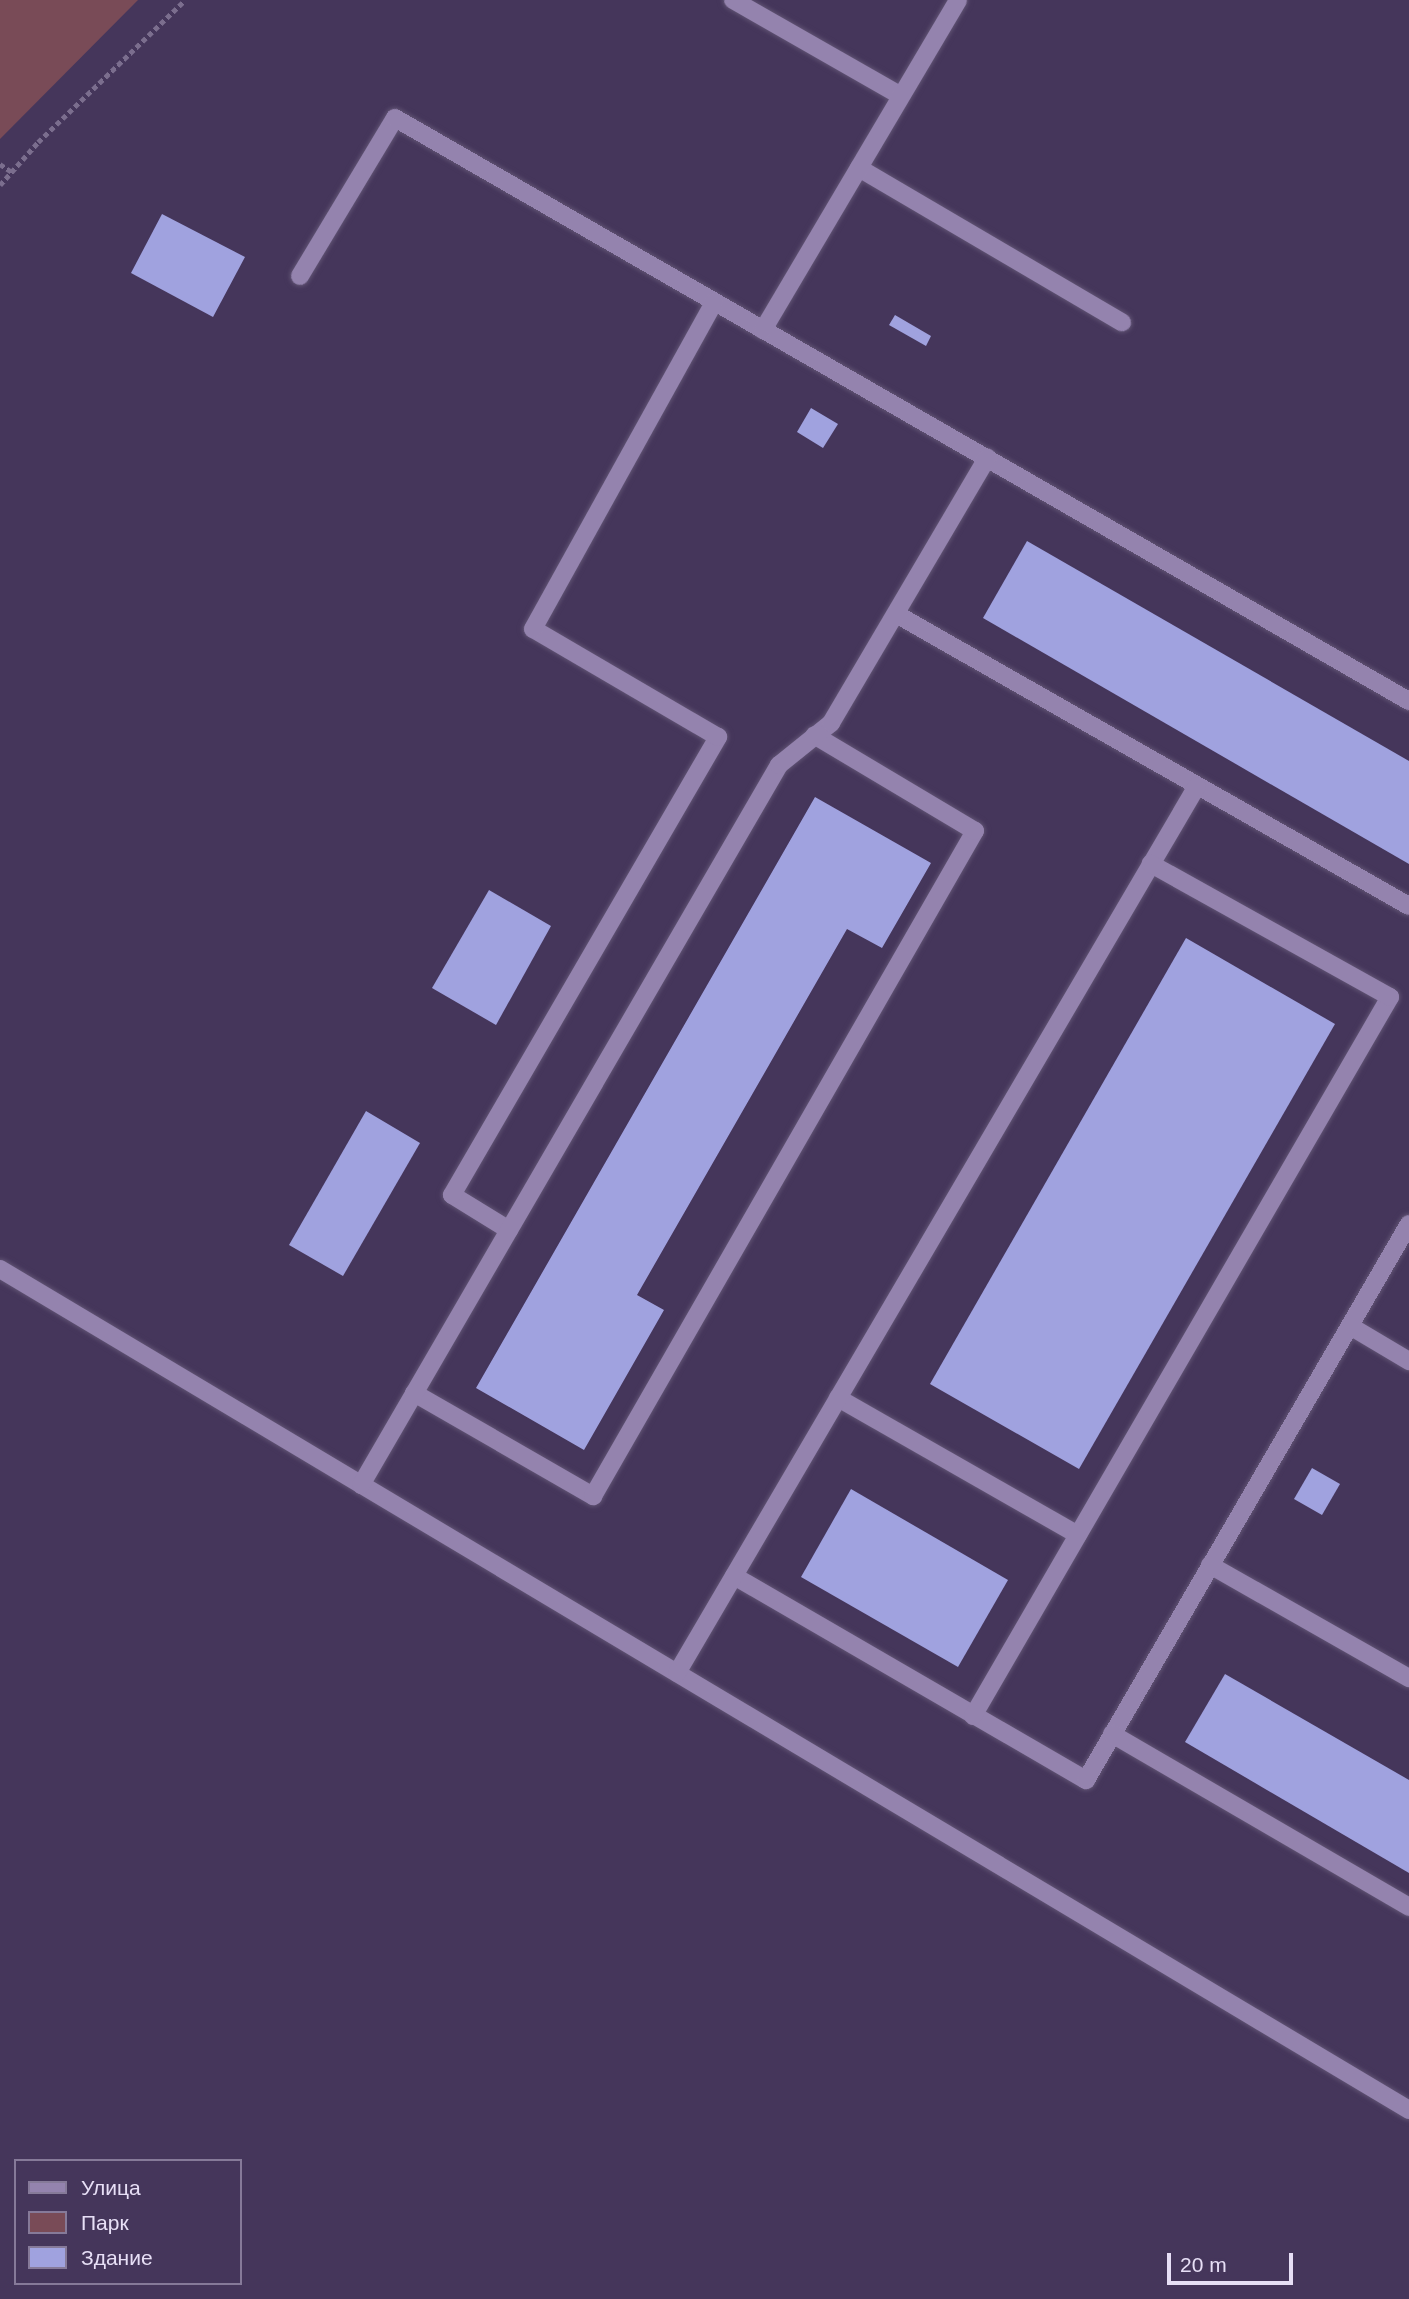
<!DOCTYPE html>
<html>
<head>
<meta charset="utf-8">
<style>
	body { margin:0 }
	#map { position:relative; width:1409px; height:2299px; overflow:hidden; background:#45365b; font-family:Helvetica,sans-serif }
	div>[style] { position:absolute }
	.green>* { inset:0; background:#794b57 }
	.building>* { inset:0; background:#a0a2df }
	.path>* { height:4.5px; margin-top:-2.25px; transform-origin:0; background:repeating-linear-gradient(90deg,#7b6e8e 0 5px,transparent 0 8.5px) }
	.roads { filter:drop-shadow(0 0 2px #605373) drop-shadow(0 0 2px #605373) }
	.minor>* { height:18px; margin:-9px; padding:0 9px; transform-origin:9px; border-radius:9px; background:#9483ae }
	span { translate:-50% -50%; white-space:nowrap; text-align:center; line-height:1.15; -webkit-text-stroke:7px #45365b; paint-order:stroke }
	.legend { position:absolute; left:14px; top:2159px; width:228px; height:126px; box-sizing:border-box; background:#45365b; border:2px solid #867a99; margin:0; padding:9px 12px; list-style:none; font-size:21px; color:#e7dff6 }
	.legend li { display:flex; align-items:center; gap:14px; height:35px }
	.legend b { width:35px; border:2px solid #867a99 }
	.scale { position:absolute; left:1167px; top:2253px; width:126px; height:32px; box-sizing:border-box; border:4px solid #e7dff6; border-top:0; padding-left:9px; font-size:21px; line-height:24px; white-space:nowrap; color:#e7dff6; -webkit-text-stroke:5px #45365b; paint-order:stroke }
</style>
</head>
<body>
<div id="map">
	<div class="green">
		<div style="clip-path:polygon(0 0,138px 0,0 139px)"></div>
	</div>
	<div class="building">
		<div style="clip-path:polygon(162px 214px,245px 257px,213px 317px,131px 273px)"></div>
		<div style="clip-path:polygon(895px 315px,931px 336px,926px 346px,889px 325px)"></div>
		<div style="clip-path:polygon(811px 408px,838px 424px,823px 448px,797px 432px)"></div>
		<div style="clip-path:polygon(1027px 541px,1409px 761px,1409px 864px,983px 618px)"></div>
		<div style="clip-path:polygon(815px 797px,931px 863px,882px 948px,847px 929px,637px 1295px,664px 1310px,584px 1450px,476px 1388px)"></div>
		<div style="clip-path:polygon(489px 890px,551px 926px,496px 1025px,432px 988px)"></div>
		<div style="clip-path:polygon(1186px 938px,1335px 1024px,1079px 1469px,930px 1384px)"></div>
		<div style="clip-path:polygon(366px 1111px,420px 1143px,343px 1276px,289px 1245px)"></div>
		<div style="clip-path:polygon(1312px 1468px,1340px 1484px,1322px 1515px,1294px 1499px)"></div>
		<div style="clip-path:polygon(851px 1489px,1008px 1580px,958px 1667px,801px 1577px)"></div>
		<div style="clip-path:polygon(1225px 1674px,1409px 1780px,1409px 1873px,1185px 1742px)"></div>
	</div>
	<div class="path">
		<div style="left:0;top:164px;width:14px;rotate:34deg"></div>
		<div style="left:0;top:185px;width:57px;rotate:-48.5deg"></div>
		<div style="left:38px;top:142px;width:204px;rotate:-44deg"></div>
	</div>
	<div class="roads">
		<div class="minor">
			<div style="left:733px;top:0;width:193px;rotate:29.7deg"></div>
			<div style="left:859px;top:168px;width:305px;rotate:30.4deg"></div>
			<div style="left:300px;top:276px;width:184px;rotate:-59deg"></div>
			<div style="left:395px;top:118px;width:1170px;rotate:29.9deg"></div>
			<div style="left:763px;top:330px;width:383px;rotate:-59.4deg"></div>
			<div style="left:896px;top:614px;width:590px;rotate:29.65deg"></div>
			<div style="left:509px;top:1230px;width:67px;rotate:-148.4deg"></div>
			<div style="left:452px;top:1195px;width:530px;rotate:-59.85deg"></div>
			<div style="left:718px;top:737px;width:214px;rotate:-149.7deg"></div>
			<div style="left:533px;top:629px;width:374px;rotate:-61deg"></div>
			<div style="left:0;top:1269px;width:1641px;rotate:30.83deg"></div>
			<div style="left:1350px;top:1326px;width:69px;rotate:30.7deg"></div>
			<div style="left:414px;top:1393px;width:207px;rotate:29.9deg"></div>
			<div style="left:593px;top:1496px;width:767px;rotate:-60.13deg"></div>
			<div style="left:975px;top:831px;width:187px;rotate:-149.2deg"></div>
			<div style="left:838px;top:1398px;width:276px;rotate:29.7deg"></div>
			<div style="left:361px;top:1485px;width:833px;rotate:-59.86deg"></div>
			<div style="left:779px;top:765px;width:67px;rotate:-38.9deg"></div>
			<div style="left:831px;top:723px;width:308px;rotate:-59.5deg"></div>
			<div style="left:1210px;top:1565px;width:229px;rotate:29.6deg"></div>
			<div style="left:734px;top:1576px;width:407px;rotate:30.1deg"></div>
			<div style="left:1086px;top:1780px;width:643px;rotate:-59.85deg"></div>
			<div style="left:677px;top:1673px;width:1028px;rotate:-59.62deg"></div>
			<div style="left:973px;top:1716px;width:831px;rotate:-59.89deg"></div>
			<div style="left:1390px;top:997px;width:274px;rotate:-150.9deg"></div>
			<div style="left:1112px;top:1734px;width:344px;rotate:30.2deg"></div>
		</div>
	</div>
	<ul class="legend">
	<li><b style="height:9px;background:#9483ae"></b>Улица</li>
	<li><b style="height:19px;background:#794b57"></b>Парк</li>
	<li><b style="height:19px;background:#a0a2df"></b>Здание</li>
	</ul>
	<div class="scale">20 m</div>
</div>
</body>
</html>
